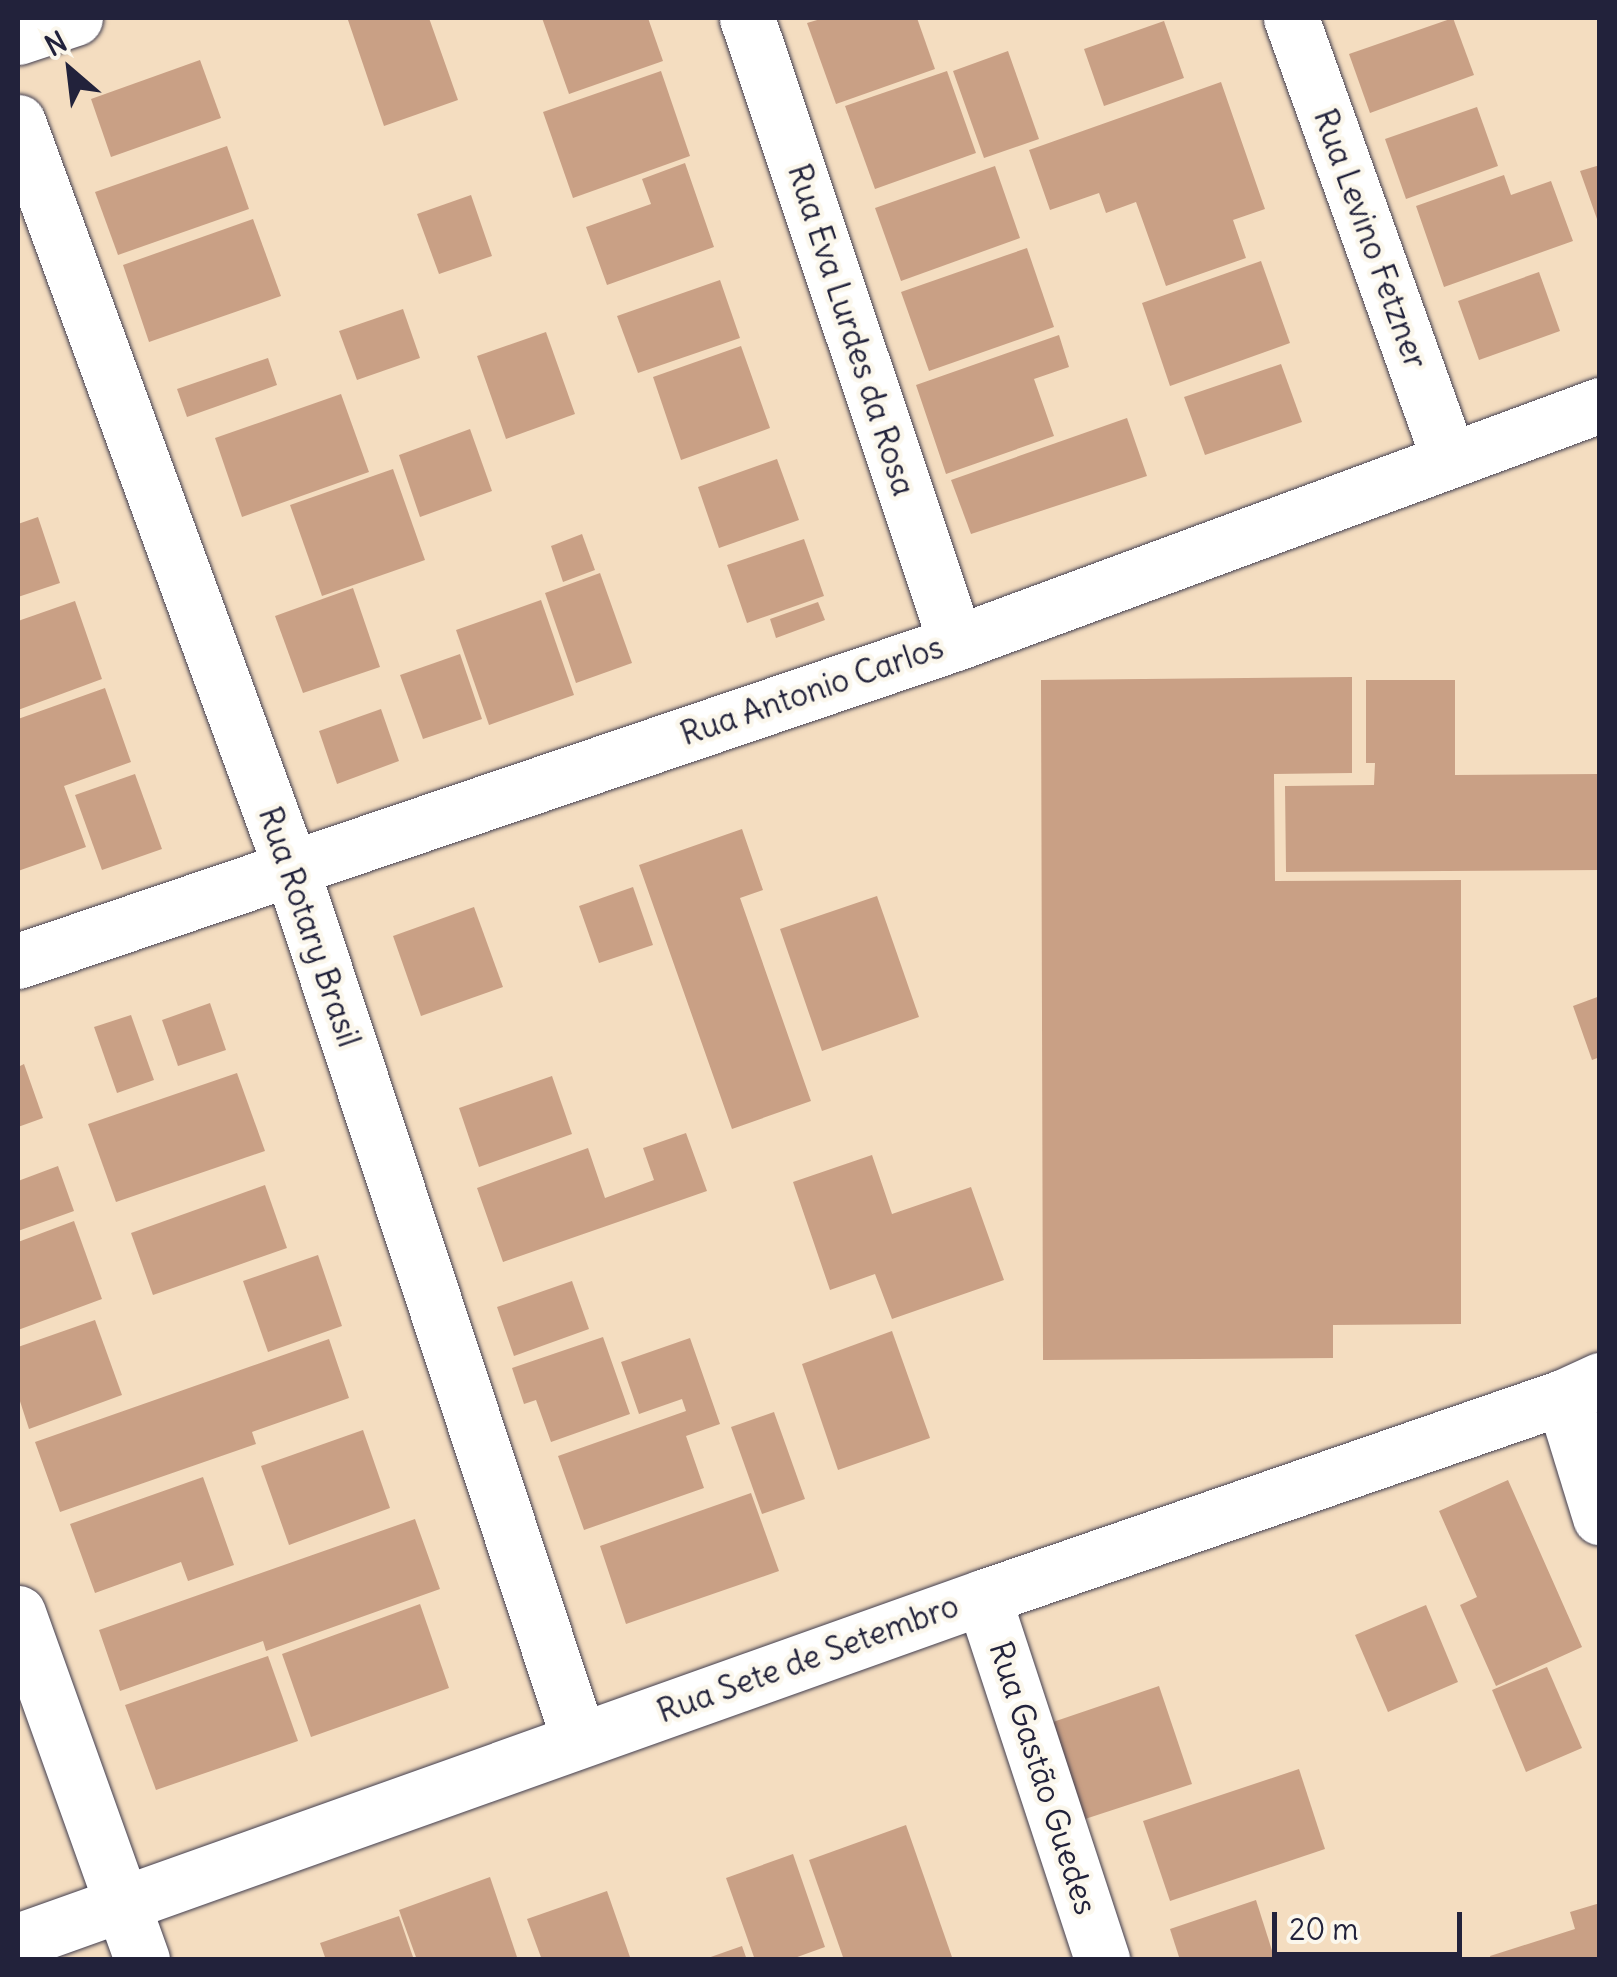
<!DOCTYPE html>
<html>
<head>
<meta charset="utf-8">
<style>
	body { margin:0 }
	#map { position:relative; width:1617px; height:1977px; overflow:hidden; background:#f4ddc0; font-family:Delius,sans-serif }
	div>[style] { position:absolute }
	.building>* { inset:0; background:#c9a085 }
	.roads { filter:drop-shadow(0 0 2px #423e4f) drop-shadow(0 0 2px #423e4f) }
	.minor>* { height:55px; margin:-27.5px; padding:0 27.5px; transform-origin:27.5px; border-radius:27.5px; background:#fff }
	.tertiary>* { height:55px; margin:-27.5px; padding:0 27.5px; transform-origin:27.5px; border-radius:27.5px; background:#fff }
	span { translate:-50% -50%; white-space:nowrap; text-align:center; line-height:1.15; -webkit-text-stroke:9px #fbf7ec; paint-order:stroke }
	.street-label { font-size:32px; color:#22223b }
	.frame { position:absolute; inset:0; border:20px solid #22223b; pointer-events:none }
	.north { position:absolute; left:20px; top:20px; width:100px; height:100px; -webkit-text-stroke:8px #fbf7ec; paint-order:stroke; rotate:332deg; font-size:28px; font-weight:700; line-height:40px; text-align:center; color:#22223b }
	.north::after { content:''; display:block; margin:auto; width:35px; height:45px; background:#22223b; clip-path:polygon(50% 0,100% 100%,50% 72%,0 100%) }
	.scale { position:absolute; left:1272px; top:1912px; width:190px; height:45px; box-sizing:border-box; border:5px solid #22223b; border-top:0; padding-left:12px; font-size:30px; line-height:35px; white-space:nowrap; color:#22223b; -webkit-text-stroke:8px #fbf7ec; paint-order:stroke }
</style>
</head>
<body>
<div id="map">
	<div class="building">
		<div style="clip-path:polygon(354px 18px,429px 18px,458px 100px,384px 126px,348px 20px)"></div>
		<div style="clip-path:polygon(542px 18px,648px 18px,663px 61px,569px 94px)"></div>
		<div style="clip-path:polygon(824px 18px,917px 18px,935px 69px,836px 104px,807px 23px)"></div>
		<div style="clip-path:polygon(1453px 18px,1474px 75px,1370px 113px,1349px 54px)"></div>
		<div style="clip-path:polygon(1164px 21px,1184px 78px,1104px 106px,1084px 49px)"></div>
		<div style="clip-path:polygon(1008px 51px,1039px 139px,984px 158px,953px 71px)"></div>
		<div style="clip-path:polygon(200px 60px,221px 118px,111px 157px,91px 99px)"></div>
		<div style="clip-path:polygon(661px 71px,690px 156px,573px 198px,543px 112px)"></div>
		<div style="clip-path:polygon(947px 71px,976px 153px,875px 189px,845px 106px)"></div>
		<div style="clip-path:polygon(1221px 82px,1265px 209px,1233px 220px,1246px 258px,1166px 286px,1136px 202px,1106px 213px,1099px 193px,1050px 210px,1029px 150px)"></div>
		<div style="clip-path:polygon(1477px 107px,1498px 166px,1406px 199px,1385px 139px)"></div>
		<div style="clip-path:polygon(227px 146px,249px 209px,118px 255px,95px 192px)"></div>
		<div style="clip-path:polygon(685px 163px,714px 247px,607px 285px,586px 227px,651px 204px,642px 179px)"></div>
		<div style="clip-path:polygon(1600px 165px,1600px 218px,1597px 219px,1580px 171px)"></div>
		<div style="clip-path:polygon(995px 166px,1020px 238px,901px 281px,875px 208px)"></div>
		<div style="clip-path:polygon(1504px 175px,1511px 195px,1551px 181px,1573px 241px,1444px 287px,1416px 206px)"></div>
		<div style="clip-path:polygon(471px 195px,492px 256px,439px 274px,417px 214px)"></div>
		<div style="clip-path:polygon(253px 219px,281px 296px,149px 342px,123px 265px)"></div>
		<div style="clip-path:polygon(1027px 248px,1054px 327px,929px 371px,901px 292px)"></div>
		<div style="clip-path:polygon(1261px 261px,1290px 343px,1170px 386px,1142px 303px)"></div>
		<div style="clip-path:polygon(1539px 272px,1560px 331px,1479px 360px,1458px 301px)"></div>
		<div style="clip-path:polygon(720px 280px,740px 338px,638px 373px,617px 316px)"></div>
		<div style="clip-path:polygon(403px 309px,420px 358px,357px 380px,339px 331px)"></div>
		<div style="clip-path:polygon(546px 332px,575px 414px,506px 439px,477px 356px)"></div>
		<div style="clip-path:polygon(1059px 335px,1069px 367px,1034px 379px,1054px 436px,946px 474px,916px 385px)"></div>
		<div style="clip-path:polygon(741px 346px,770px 428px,681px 460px,653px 377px)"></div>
		<div style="clip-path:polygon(268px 358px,277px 385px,187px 417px,177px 389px)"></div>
		<div style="clip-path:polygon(1281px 364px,1302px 422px,1205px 455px,1184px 397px)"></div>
		<div style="clip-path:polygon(341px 394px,369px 472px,242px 517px,215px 438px)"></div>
		<div style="clip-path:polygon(1127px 418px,1147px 476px,971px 534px,951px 480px)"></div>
		<div style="clip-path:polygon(470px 429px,492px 491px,420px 517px,399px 455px)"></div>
		<div style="clip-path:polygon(777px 459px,799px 520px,719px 548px,698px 487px)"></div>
		<div style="clip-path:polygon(393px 469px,425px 560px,322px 596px,290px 505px)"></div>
		<div style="clip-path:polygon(38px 517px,60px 583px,18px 597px,18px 524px)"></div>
		<div style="clip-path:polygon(582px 534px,595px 570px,563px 582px,551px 546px)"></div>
		<div style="clip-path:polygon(804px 539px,824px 596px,747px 623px,727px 565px)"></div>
		<div style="clip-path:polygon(600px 573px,632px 663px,576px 683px,545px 593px)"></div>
		<div style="clip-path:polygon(353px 588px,380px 667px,303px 693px,275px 616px)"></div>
		<div style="clip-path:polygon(541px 600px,574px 695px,489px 725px,456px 630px)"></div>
		<div style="clip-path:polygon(75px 601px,102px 679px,18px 710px,18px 621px)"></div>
		<div style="clip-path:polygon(818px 602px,825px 620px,776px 638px,770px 619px)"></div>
		<div style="clip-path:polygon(460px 654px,482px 719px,423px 739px,400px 675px)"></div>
		<div style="clip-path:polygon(1352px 677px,1352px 773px,1274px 774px,1275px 881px,1461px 880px,1461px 1324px,1333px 1325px,1333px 1358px,1043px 1360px,1041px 680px)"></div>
		<div style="clip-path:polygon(1366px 680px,1455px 680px,1455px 775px,1599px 774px,1600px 870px,1286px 872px,1285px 786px,1374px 785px,1375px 763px,1366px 763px)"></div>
		<div style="clip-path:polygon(105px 688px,131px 762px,64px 786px,86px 847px,18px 871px,18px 719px)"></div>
		<div style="clip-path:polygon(381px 709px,399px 761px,337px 784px,319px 731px)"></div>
		<div style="clip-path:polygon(135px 774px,162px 849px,102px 870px,75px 795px)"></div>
		<div style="clip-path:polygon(742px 829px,763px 890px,740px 898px,811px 1101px,732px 1129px,639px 865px)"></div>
		<div style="clip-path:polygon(633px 887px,653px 945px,599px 963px,579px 906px)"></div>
		<div style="clip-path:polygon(877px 896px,919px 1017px,822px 1051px,780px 929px)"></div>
		<div style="clip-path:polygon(474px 907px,503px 987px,421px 1016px,393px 936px)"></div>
		<div style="clip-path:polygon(1600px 996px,1600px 1057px,1592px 1060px,1573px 1006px)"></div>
		<div style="clip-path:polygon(210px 1003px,226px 1050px,178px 1066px,162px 1020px)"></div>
		<div style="clip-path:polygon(131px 1015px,154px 1080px,117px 1093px,94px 1027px)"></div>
		<div style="clip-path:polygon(24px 1064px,43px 1118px,18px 1127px,18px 1067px)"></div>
		<div style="clip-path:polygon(237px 1073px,265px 1151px,116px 1202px,88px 1124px)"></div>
		<div style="clip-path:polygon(552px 1076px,572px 1134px,479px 1167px,459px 1108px)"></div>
		<div style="clip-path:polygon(686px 1133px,707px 1191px,503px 1262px,477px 1188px,588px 1148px,605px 1198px,654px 1180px,643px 1148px)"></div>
		<div style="clip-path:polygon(872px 1155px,892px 1214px,971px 1187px,1004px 1280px,892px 1319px,875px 1274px,830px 1290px,793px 1182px)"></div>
		<div style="clip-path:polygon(58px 1166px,74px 1211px,18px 1231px,18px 1181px)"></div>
		<div style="clip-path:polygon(265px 1185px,287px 1248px,153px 1295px,131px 1233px)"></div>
		<div style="clip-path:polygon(74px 1221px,102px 1299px,18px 1330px,18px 1242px)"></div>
		<div style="clip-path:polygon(318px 1255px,342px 1326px,268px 1352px,243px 1281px)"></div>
		<div style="clip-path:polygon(572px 1281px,589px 1329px,514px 1356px,497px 1307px)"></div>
		<div style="clip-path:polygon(95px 1320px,122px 1395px,29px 1429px,18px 1395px,18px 1347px)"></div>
		<div style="clip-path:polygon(892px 1331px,930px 1438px,838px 1470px,802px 1364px)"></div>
		<div style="clip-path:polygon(603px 1337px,630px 1414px,551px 1442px,536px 1400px,524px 1404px,512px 1368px)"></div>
		<div style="clip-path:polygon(690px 1338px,720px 1424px,686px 1436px,704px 1488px,584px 1530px,558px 1456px,686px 1411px,682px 1399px,639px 1414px,621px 1362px)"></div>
		<div style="clip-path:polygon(329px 1339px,349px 1398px,252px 1432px,256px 1444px,60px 1512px,35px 1442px)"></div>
		<div style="clip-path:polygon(774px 1412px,805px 1499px,762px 1514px,731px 1427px)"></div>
		<div style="clip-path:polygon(363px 1430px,390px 1508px,289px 1545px,261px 1466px)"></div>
		<div style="clip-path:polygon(203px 1477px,234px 1565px,188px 1581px,181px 1562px,95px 1593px,70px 1524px)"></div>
		<div style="clip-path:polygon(1508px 1480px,1582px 1647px,1496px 1686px,1460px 1605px,1477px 1597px,1439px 1511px)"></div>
		<div style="clip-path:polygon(751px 1493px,779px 1571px,626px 1624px,600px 1546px)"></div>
		<div style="clip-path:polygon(415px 1519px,440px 1589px,266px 1651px,263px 1641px,120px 1691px,99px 1630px)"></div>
		<div style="clip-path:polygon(420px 1604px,449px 1688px,311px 1737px,282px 1654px)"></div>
		<div style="clip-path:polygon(1426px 1605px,1458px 1682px,1388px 1712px,1355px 1635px)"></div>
		<div style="clip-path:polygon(268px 1656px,298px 1741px,156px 1790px,125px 1705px)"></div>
		<div style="clip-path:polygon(1547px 1667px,1582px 1748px,1526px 1772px,1492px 1690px)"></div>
		<div style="clip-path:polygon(1159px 1686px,1192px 1784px,1082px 1820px,1050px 1723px)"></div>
		<div style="clip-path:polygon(1299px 1769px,1325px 1849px,1170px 1901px,1143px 1821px)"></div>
		<div style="clip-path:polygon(906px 1825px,953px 1960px,844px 1960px,809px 1860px)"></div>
		<div style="clip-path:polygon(793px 1854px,825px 1947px,789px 1960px,755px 1960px,726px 1878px)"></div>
		<div style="clip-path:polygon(490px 1877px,518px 1960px,417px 1960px,399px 1910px)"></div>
		<div style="clip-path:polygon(607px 1891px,631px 1960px,542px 1960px,527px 1919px)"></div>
		<div style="clip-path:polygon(1256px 1900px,1275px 1960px,1180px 1960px,1170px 1929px)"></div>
		<div style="clip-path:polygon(1600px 1903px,1600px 1959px,1491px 1960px,1490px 1956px,1575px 1929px,1570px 1912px)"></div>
		<div style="clip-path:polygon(399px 1916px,414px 1960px,326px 1960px,320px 1943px)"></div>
		<div style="clip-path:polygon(742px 1946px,747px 1960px,705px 1960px,705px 1959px)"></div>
	</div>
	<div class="roads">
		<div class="minor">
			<div style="left:747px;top:18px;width:659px;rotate:71.51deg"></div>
			<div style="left:1291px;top:18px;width:469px;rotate:70.3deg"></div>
			<div style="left:18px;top:37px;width:60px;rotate:-18.4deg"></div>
			<div style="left:18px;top:122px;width:794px;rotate:69.9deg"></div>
			<div style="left:291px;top:868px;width:918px;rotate:71.72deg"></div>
			<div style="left:18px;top:961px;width:990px;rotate:-18.73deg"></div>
			<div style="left:956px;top:643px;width:687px;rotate:-20.28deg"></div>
			<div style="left:1563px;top:1397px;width:126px;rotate:72.9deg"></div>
			<div style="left:983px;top:1597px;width:382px;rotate:71.8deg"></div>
			<div style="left:18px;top:1613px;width:368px;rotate:70.3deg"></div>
		</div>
		<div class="tertiary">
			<div style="left:18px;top:1941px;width:1024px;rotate:-19.62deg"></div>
			<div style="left:983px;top:1597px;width:614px;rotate:-19.03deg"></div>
			<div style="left:1563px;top:1397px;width:41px;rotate:-24.7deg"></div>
		</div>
	</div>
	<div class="street-label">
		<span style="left:1370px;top:239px;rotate:70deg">Rua Levino Fetzner</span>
		<span style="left:851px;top:330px;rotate:72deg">Rua Eva Lurdes da Rosa</span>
		<span style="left:812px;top:691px;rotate:-19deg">Rua Antonio Carlos</span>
		<span style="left:309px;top:927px;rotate:71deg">Rua Rotary Brasil</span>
		<span style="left:808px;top:1659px;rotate:-20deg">Rua Sete de Setembro</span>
		<span style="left:1043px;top:1778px;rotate:72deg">Rua Gastão Guedes</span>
	</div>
	<div class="frame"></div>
	<div class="north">N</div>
	<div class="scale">20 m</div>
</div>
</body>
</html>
